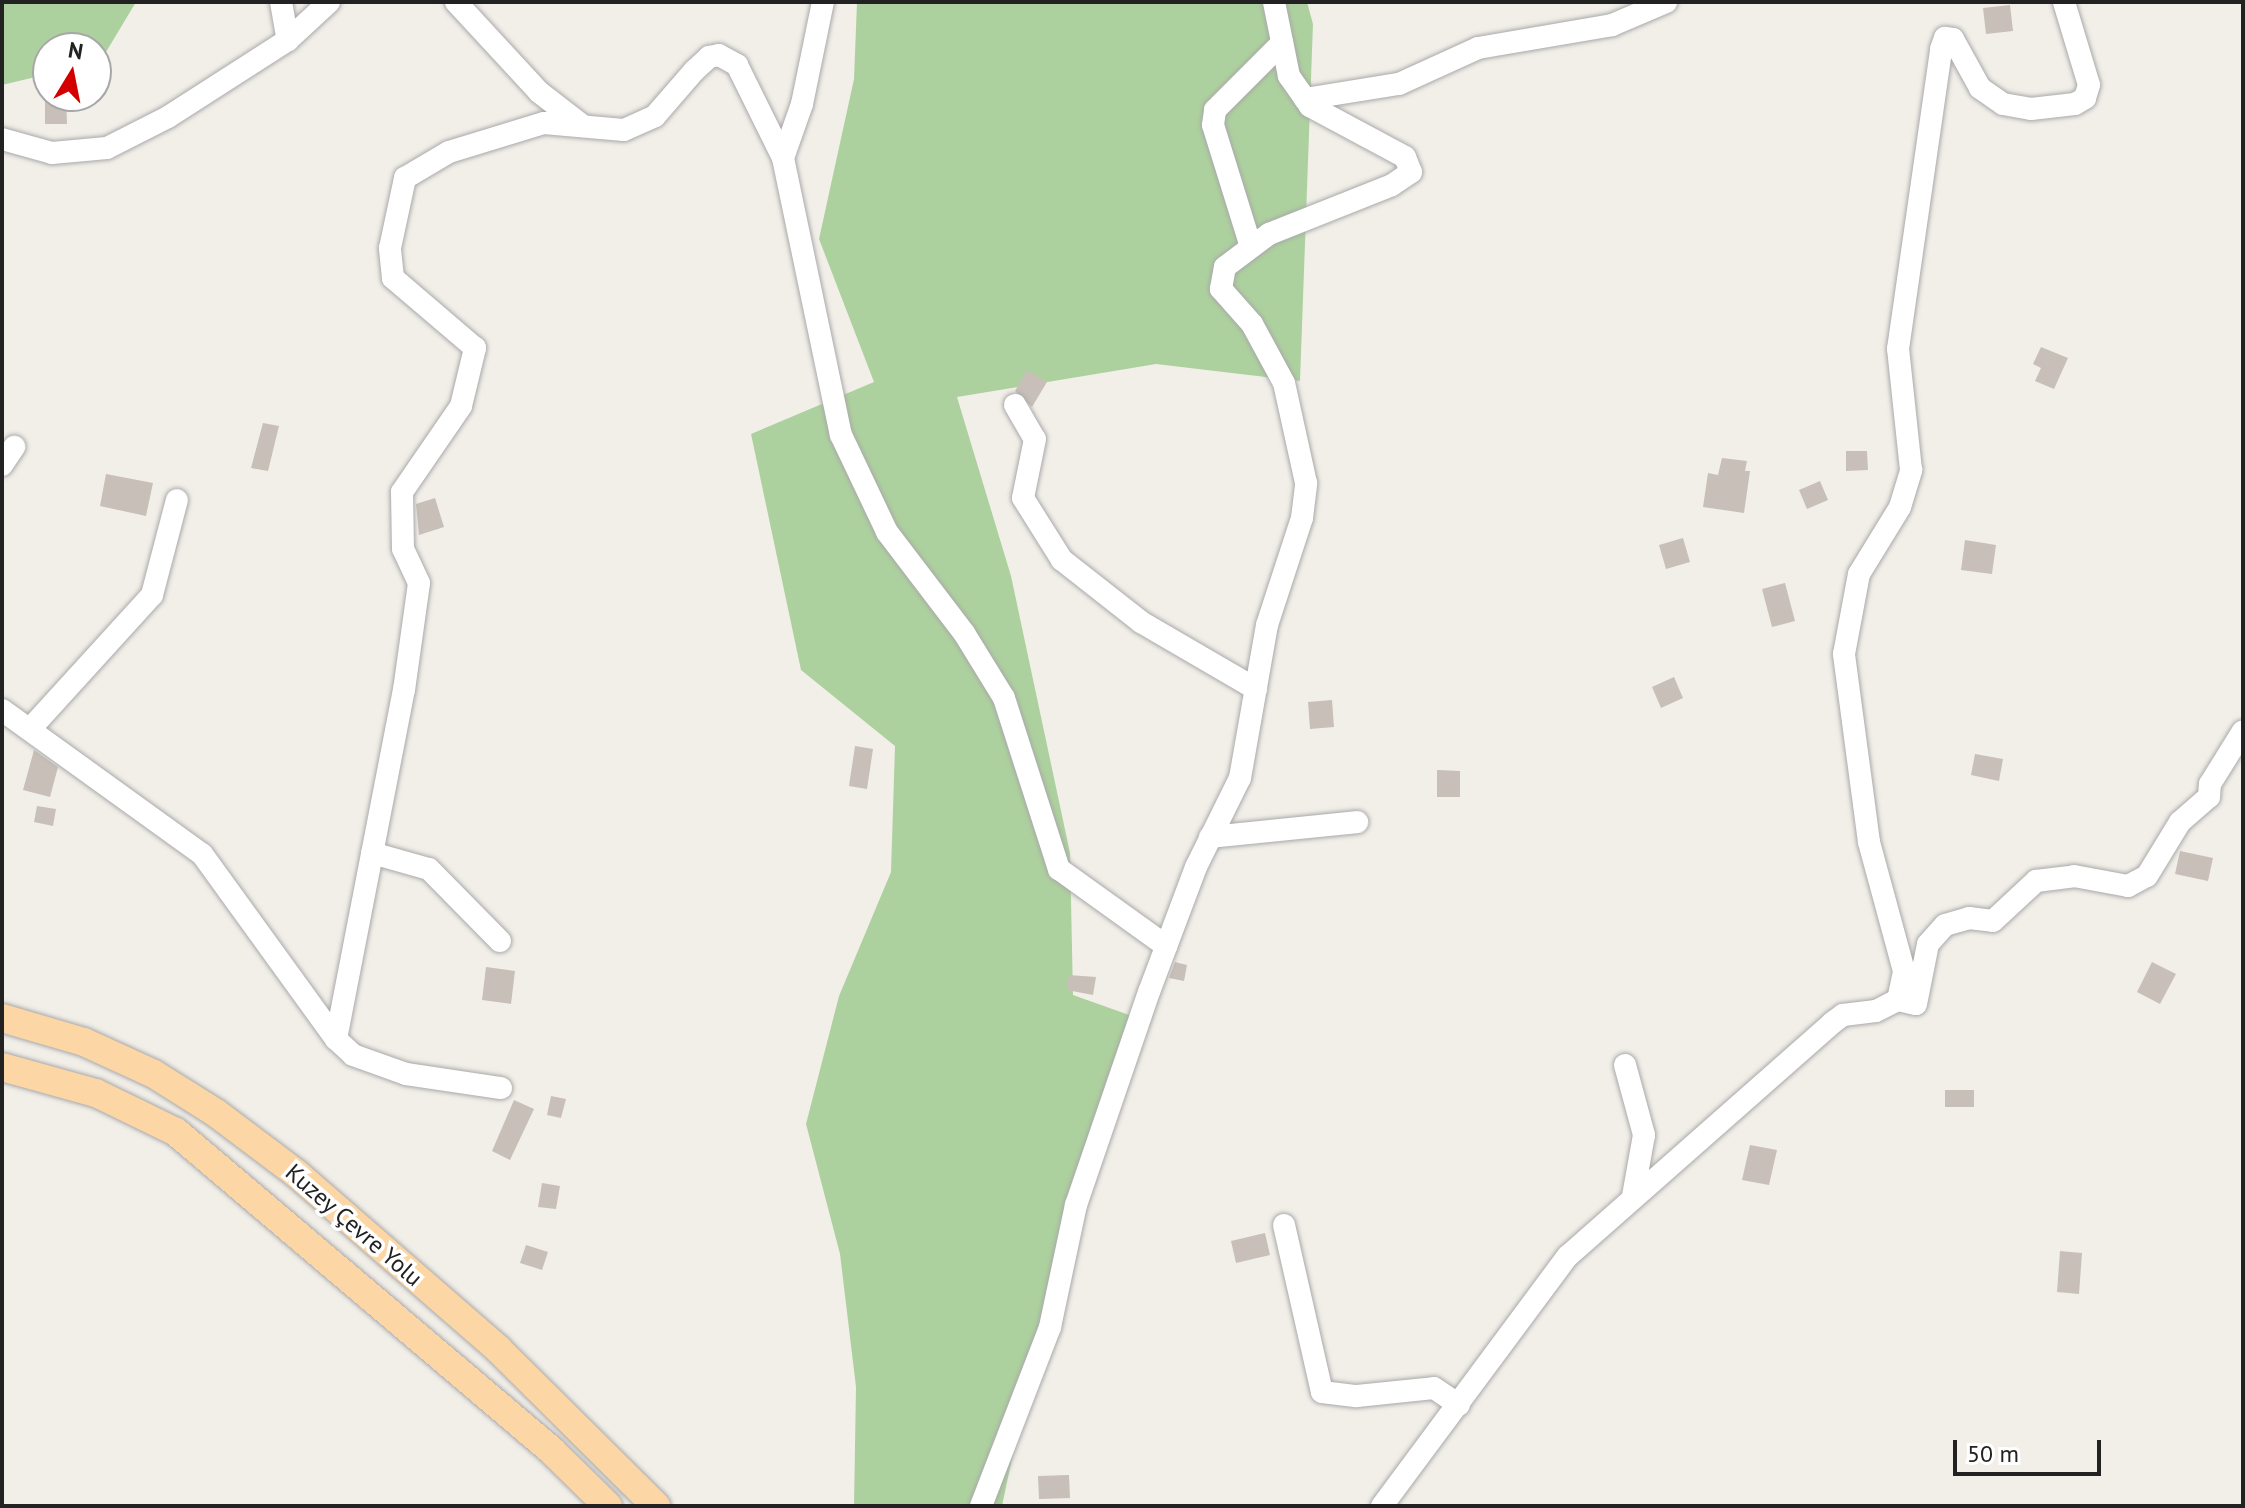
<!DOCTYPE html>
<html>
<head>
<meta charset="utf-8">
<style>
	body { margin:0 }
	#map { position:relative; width:2245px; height:1508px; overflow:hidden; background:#f2efe9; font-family:"PT Sans",sans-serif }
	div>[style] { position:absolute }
	.forest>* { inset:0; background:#add19e }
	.building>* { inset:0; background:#c7bfb8 }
	.roads { filter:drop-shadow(0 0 2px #a9a9a9) drop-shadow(0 0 2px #a9a9a9) }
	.minor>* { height:22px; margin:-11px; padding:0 11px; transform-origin:11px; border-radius:11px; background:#fff }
	.major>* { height:28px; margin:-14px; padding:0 14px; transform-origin:14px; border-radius:14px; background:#fcd6a4 }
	span { translate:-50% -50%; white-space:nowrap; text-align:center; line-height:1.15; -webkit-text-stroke:7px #fff; paint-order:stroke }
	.street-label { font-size:24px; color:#222 }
	.frame { position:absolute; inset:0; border:4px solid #222; pointer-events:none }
	.north { position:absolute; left:32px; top:32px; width:80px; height:80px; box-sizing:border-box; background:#fff; border:2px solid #a7a7a7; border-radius:50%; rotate:10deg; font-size:22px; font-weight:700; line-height:32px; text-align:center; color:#222 }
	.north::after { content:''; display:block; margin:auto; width:28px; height:36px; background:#d40000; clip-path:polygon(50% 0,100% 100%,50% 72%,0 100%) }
	.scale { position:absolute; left:1953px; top:1440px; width:148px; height:36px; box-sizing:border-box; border:4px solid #222; border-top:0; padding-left:10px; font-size:24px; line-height:28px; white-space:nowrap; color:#222; -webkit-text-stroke:6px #fff; paint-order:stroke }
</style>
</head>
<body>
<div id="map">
	<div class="forest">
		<div style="clip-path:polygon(2px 2px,136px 2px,100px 62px,96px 48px,48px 48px,48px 74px,2px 85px)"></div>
		<div style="clip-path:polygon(857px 2px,1307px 2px,1313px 24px,1300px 381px,1156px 364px,957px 397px,1011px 576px,1070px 853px,1073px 995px,1132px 1016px,1061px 1225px,1002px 1506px,854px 1506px,856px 1387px,840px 1254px,806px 1124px,839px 996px,891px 872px,895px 746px,801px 670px,751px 434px,874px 382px,819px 239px,854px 79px)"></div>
	</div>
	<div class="building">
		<div style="clip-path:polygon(2010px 5px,2013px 31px,1986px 34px,1983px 8px)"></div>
		<div style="clip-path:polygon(45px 96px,66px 96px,67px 124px,45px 124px)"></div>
		<div style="clip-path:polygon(2041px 347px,2068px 358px,2054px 389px,2035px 381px,2041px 368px,2033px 364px)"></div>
		<div style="clip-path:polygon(1027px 370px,1047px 382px,1032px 407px,1015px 391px)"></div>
		<div style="clip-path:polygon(263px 423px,279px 426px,268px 471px,251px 468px)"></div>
		<div style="clip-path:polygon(1846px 451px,1867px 451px,1868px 470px,1846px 471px)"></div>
		<div style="clip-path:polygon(1722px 458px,1747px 461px,1745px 471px,1750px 471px,1744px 513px,1703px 507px,1708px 473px,1718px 475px)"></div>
		<div style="clip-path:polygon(106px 474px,153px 483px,146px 516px,100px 506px)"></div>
		<div style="clip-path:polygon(1820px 481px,1828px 500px,1807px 509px,1799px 490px)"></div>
		<div style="clip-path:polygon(435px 498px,444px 527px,419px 535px,416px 504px)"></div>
		<div style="clip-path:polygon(1683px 538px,1690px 562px,1666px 569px,1659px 545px)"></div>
		<div style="clip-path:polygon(1965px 540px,1996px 545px,1992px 574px,1961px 570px)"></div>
		<div style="clip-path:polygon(1785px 583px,1795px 621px,1772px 627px,1762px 589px)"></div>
		<div style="clip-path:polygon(1674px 677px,1683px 698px,1661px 708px,1652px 687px)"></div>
		<div style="clip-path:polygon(1332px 700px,1334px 727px,1310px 729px,1308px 702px)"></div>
		<div style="clip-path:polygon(855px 746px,873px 749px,867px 789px,849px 786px)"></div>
		<div style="clip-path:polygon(34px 750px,58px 767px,50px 797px,23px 790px)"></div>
		<div style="clip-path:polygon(1975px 754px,2003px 759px,1999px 781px,1971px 775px)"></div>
		<div style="clip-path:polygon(1437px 770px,1460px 771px,1460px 797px,1437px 797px)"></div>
		<div style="clip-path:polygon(37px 806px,56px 809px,53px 826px,34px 822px)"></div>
		<div style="clip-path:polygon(2180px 851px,2213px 858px,2208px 881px,2175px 874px)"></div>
		<div style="clip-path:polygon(1175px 962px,1187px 965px,1184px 981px,1169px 978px)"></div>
		<div style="clip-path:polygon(2152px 962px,2176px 974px,2160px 1004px,2137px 992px)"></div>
		<div style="clip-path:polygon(486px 967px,515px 971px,511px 1004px,482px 1000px)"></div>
		<div style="clip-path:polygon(1069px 975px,1096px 977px,1093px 995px,1067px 990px)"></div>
		<div style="clip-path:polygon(1945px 1090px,1974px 1090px,1974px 1107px,1945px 1107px)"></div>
		<div style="clip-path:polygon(551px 1096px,566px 1099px,561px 1118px,547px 1115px)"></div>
		<div style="clip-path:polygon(514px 1100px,534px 1109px,510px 1160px,492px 1151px)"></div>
		<div style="clip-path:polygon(1750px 1145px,1777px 1150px,1769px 1185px,1742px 1180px)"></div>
		<div style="clip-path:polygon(542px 1183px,560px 1186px,556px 1209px,538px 1207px)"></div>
		<div style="clip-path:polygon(1265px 1233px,1270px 1255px,1236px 1263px,1231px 1241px)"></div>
		<div style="clip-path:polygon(526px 1245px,548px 1252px,542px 1270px,520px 1263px)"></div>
		<div style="clip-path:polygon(2060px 1251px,2082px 1253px,2079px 1294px,2057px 1292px)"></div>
		<div style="clip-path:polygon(1069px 1475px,1070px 1498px,1039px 1499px,1038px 1476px)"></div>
	</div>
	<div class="roads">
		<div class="minor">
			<div style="left:281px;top:2px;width:39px;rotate:80deg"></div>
			<div style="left:456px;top:2px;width:122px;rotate:47.3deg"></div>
			<div style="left:539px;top:92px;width:56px;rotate:37.7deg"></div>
			<div style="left:1305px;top:99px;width:95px;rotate:-9.1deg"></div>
			<div style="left:1399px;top:84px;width:87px;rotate:-24.5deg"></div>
			<div style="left:1478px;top:48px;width:136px;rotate:-9.7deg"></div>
			<div style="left:1612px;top:25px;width:59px;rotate:-23.1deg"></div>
			<div style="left:2px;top:139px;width:52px;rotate:15.6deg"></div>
			<div style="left:52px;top:153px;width:55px;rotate:-5.2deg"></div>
			<div style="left:107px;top:148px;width:68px;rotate:-26.9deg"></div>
			<div style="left:168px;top:117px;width:143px;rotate:-32.7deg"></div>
			<div style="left:288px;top:40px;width:56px;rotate:-42.8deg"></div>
			<div style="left:783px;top:158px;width:57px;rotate:-70.6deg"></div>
			<div style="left:802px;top:104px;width:104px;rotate:-78.4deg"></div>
			<div style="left:1251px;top:247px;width:128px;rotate:-107.3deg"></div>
			<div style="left:1213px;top:125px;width:15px;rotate:-82deg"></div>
			<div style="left:1215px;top:110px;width:95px;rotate:-45deg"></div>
			<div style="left:1015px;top:405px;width:39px;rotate:60deg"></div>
			<div style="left:1035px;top:439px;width:60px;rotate:101.5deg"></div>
			<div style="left:1023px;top:498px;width:73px;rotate:57.8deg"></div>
			<div style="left:1062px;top:560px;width:100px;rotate:38.1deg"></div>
			<div style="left:1141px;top:622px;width:133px;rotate:30.2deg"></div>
			<div style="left:2px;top:465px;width:22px;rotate:-56deg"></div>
			<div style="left:2px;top:710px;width:246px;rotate:35.8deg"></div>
			<div style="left:202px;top:854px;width:228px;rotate:54.1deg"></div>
			<div style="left:336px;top:1039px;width:23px;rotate:43deg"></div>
			<div style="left:353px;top:1055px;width:56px;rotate:19.7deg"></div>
			<div style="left:406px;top:1074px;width:96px;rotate:8.4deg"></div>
			<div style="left:31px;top:728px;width:180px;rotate:-47.7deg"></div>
			<div style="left:152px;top:595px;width:98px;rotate:-75.3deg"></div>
			<div style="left:1210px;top:837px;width:148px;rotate:-5.8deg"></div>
			<div style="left:372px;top:853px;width:59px;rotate:15.7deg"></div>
			<div style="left:429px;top:869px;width:101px;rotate:45.4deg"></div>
			<div style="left:1898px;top:1000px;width:18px;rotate:13deg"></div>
			<div style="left:1916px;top:1004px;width:61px;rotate:-78.7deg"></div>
			<div style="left:1928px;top:944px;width:25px;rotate:-48deg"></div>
			<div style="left:1945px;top:925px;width:25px;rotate:-16deg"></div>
			<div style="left:1969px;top:918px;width:24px;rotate:7deg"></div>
			<div style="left:1993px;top:921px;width:59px;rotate:-42.9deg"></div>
			<div style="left:2036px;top:881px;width:38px;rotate:-7deg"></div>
			<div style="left:2074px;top:876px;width:55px;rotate:10.5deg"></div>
			<div style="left:2128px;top:886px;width:21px;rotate:-28deg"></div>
			<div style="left:2147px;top:876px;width:63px;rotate:-58.6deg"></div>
			<div style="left:2180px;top:822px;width:38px;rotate:-41deg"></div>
			<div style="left:2209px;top:797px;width:13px;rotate:-86deg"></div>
			<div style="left:2210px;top:784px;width:62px;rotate:-58.1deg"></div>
			<div style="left:336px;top:1039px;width:356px;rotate:-79deg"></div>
			<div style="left:404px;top:690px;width:108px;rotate:-82deg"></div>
			<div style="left:419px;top:583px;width:38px;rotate:-115deg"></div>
			<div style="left:403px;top:549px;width:57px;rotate:-91deg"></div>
			<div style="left:402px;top:492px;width:104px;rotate:-55.5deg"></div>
			<div style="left:461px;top:406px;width:60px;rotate:-76.4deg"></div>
			<div style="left:475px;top:348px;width:108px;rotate:-139.5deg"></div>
			<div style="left:393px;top:278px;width:30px;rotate:-96deg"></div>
			<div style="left:390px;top:248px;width:72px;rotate:-77.9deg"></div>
			<div style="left:405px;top:178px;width:51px;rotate:-30.6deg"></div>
			<div style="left:449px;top:152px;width:99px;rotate:-17deg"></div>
			<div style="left:544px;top:123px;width:80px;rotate:5deg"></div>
			<div style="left:624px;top:130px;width:34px;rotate:-24deg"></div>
			<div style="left:655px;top:116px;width:60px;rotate:-49.1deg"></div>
			<div style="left:694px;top:71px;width:21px;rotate:-43deg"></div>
			<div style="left:709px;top:57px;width:10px;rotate:-11deg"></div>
			<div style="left:719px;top:55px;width:21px;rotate:29deg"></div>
			<div style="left:737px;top:65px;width:104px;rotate:63.7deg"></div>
			<div style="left:783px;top:158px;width:283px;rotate:78.2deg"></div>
			<div style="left:841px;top:435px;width:107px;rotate:64.6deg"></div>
			<div style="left:887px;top:532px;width:127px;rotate:52.7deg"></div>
			<div style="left:964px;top:633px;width:76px;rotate:58.4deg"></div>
			<div style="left:1004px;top:698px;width:180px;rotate:72.2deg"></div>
			<div style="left:1059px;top:869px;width:132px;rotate:35.7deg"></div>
			<div style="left:1625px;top:1065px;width:73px;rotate:74.8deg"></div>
			<div style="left:1644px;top:1135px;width:62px;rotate:100.2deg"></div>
			<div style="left:1284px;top:1225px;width:171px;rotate:77.2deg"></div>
			<div style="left:1322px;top:1392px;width:35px;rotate:7deg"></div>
			<div style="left:1357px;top:1396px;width:77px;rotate:-5.9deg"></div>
			<div style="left:1434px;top:1388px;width:30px;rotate:34deg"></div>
			<div style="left:981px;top:1506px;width:192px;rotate:-68.9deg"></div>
			<div style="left:1050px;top:1327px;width:125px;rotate:-78deg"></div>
			<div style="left:1076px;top:1205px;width:225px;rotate:-71.1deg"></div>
			<div style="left:1149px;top:992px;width:134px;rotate:-69.4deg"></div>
			<div style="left:1196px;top:867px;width:99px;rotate:-63.7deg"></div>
			<div style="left:1240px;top:778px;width:155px;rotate:-80deg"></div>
			<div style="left:1267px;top:625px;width:113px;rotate:-71.9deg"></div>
			<div style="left:1302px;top:518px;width:35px;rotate:-83deg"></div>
			<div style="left:1306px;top:483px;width:102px;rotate:-102.4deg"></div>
			<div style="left:1284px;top:383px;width:67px;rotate:-118.5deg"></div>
			<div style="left:1252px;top:324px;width:47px;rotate:-131.5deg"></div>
			<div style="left:1221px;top:289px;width:22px;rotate:-80deg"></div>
			<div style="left:1225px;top:267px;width:55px;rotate:-36.9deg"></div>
			<div style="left:1269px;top:234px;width:132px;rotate:-21.7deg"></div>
			<div style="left:1392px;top:185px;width:23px;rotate:-34deg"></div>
			<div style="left:1411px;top:172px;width:16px;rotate:-112deg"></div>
			<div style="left:1405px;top:157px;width:108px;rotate:-151.8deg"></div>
			<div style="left:1310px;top:106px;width:37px;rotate:-125deg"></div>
			<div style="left:1289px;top:76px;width:76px;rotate:-101.5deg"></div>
			<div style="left:1382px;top:1506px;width:312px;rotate:-53.4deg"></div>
			<div style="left:1568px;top:1256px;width:352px;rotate:-41.4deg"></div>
			<div style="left:1832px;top:1023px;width:14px;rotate:-36deg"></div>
			<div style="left:1843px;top:1015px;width:33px;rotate:-7deg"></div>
			<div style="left:1876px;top:1011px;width:25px;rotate:-27deg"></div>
			<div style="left:1898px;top:1000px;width:30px;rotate:-78deg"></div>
			<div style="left:1904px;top:971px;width:134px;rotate:-105.2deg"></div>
			<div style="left:1869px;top:842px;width:190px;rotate:-97.6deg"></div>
			<div style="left:1844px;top:654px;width:81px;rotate:-79.4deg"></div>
			<div style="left:1859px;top:574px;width:79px;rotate:-58.5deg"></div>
			<div style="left:1900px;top:507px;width:39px;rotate:-73deg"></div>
			<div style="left:1911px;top:470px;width:122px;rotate:-96.1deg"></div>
			<div style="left:1898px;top:349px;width:303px;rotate:-81.8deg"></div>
			<div style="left:1941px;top:49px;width:12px;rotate:-70deg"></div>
			<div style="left:1945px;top:38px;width:8px;rotate:7deg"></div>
			<div style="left:1953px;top:39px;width:56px;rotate:61.1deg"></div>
			<div style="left:1980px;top:88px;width:28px;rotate:35deg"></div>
			<div style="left:2003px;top:104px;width:28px;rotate:10deg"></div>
			<div style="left:2031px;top:109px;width:44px;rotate:-6.5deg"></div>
			<div style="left:2075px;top:104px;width:12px;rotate:-31deg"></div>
			<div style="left:2085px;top:98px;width:14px;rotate:-73deg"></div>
			<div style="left:2089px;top:85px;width:87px;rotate:-106.8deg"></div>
		</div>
		<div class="major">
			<div style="left:2px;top:1018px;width:85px;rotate:16.3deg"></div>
			<div style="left:84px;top:1042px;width:77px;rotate:24.6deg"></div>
			<div style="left:154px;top:1074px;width:73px;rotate:32.2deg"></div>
			<div style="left:216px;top:1113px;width:101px;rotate:37deg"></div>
			<div style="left:297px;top:1174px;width:267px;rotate:41deg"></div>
			<div style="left:498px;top:1349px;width:223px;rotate:44.8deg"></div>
			<div style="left:2px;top:1067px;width:98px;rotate:15.5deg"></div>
			<div style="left:96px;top:1093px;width:89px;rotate:26deg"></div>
			<div style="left:176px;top:1132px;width:494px;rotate:40.3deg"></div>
			<div style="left:553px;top:1452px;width:77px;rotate:44.5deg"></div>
		</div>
	</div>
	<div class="street-label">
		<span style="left:354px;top:1225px;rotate:41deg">Kuzey Çevre Yolu</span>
	</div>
	<div class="frame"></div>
	<div class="north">N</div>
	<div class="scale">50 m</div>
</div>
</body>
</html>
